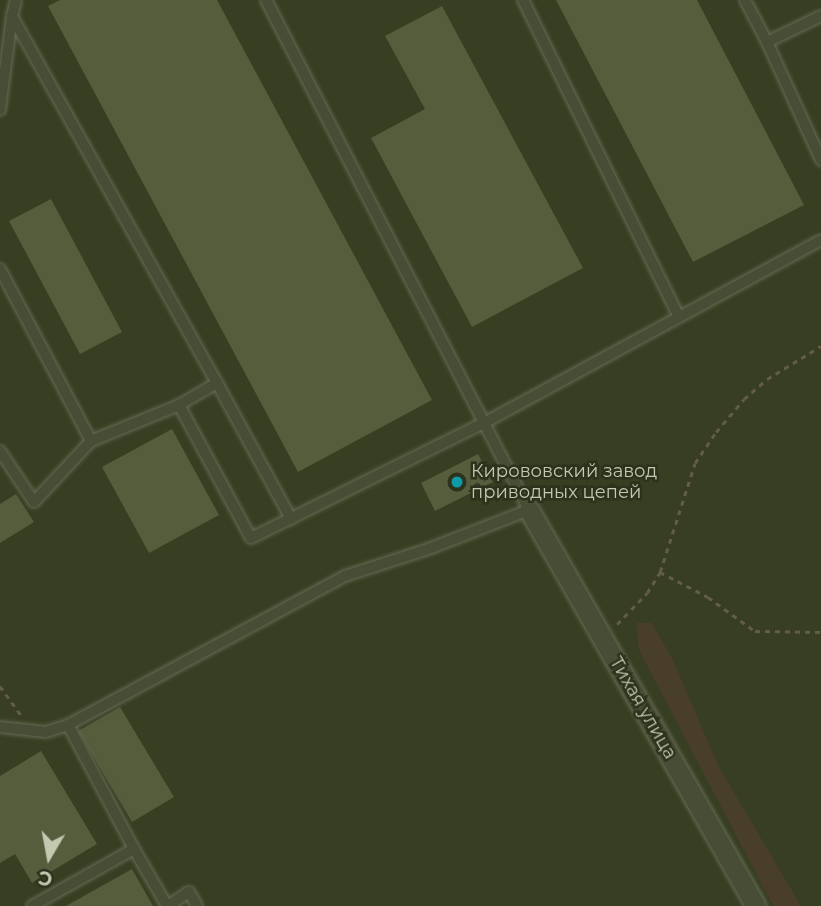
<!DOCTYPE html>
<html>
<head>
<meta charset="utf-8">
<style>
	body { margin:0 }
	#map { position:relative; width:821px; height:906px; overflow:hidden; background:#373e21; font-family:Montserrat,sans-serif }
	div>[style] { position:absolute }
	.green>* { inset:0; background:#483e2a }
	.building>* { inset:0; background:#555d3d }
	.path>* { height:2.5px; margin-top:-1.25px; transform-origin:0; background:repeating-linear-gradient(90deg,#625c48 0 5px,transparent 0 10px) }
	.roads { filter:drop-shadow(0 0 2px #656b54) drop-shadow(0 0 2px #656b54) }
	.lane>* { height:10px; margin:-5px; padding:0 5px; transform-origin:5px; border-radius:5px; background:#484e35 }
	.street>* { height:19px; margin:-9.5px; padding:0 9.5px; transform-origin:9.5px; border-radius:9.5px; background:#484e35 }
	.dots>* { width:19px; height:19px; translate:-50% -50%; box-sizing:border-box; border:4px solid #2c321b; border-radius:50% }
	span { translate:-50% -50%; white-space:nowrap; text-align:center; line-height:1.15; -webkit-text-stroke:5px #2c321b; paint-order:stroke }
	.poi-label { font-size:18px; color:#c2c9b1 }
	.left { translate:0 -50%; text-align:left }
	.street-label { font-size:18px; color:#c2c9b1 }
	.north { position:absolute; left:14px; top:822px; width:70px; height:70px; -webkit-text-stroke:5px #2c321b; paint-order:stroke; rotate:190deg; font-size:19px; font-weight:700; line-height:28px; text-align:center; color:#c2c9b1 }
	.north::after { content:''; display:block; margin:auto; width:24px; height:32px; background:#c2c9b1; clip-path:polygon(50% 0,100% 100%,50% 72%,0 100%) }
</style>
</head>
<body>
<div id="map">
	<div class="green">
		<div style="clip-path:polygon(636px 623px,652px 623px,674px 662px,719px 767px,801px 906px,773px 906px,639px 650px)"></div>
	</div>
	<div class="building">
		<div style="clip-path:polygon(60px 0,217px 0,432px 400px,298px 472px,48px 6px)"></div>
		<div style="clip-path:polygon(556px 0,697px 0,804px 205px,693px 262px)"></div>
		<div style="clip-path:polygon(442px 6px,583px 268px,472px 327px,371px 138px,425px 109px,385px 36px)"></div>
		<div style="clip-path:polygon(51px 199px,122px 332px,80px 354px,9px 221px)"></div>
		<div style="clip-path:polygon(172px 429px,219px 515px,149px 553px,102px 467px)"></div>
		<div style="clip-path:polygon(478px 454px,493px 482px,435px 511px,421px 483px)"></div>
		<div style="clip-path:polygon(16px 494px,34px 522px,0 543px,0 504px)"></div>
		<div style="clip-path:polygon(120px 707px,174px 797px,132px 822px,78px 731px)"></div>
		<div style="clip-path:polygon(41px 751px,97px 844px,32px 883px,15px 854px,0 863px,0 776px)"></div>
		<div style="clip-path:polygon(132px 869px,153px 906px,66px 906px)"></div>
	</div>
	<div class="path">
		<div style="left:660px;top:572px;width:54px;rotate:27.5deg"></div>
		<div style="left:708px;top:597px;width:58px;rotate:35.9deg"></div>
		<div style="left:755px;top:631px;width:66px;rotate:0.9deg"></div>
		<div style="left:617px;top:624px;width:43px;rotate:-45.9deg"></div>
		<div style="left:647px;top:593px;width:25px;rotate:-58deg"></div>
		<div style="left:660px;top:572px;width:114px;rotate:-72.2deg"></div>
		<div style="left:695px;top:463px;width:37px;rotate:-56deg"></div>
		<div style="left:716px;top:432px;width:43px;rotate:-49.7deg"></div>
		<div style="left:744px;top:399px;width:30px;rotate:-41deg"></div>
		<div style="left:767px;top:379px;width:63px;rotate:-31.4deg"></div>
		<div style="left:0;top:686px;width:36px;rotate:54deg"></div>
	</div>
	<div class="roads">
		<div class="lane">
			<div style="left:523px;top:0;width:353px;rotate:63.8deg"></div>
			<div style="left:745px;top:0;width:47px;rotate:62.4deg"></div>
			<div style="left:821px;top:16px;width:60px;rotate:154.3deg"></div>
			<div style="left:767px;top:42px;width:130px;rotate:65.4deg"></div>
			<div style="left:0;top:110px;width:95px;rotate:-82.7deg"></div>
			<div style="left:0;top:269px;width:195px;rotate:62.1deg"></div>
			<div style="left:217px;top:383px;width:155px;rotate:61.4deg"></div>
			<div style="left:179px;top:405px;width:151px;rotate:61.6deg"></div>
			<div style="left:251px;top:538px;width:260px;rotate:-26.3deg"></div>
			<div style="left:484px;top:423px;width:383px;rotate:-28.5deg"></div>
			<div style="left:0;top:451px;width:61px;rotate:56.3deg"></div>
			<div style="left:34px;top:502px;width:83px;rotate:-46.9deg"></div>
			<div style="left:91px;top:441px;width:95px;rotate:-22.2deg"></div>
			<div style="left:179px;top:405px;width:44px;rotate:-30.1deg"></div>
			<div style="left:217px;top:383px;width:420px;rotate:-119.2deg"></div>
			<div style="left:12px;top:16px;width:16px;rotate:-76deg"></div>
			<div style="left:0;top:727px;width:46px;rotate:6.2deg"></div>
			<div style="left:46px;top:732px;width:23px;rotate:-18deg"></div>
			<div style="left:68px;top:725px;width:315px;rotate:-28.3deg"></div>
			<div style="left:345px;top:576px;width:90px;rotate:-18deg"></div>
			<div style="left:431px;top:548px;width:105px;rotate:-21.2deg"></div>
			<div style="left:529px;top:510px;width:574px;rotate:-117.28deg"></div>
			<div style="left:134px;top:849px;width:66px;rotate:59.9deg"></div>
			<div style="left:32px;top:906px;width:117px;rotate:-29.2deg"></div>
			<div style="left:134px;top:849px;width:140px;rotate:-118deg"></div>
			<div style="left:168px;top:906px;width:25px;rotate:-34deg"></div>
			<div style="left:189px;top:892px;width:16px;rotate:60deg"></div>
		</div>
		<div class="street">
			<div style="left:529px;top:510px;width:456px;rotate:60.2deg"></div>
		</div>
	</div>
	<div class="dots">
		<div style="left:457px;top:482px;background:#0f9aa8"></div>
	</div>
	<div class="poi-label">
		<span class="left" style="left:471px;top:482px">Кирововский завод<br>приводных цепей</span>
	</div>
	<div class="street-label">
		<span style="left:643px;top:708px;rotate:60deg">Тихая улица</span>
	</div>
	<div class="north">С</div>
</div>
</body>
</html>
